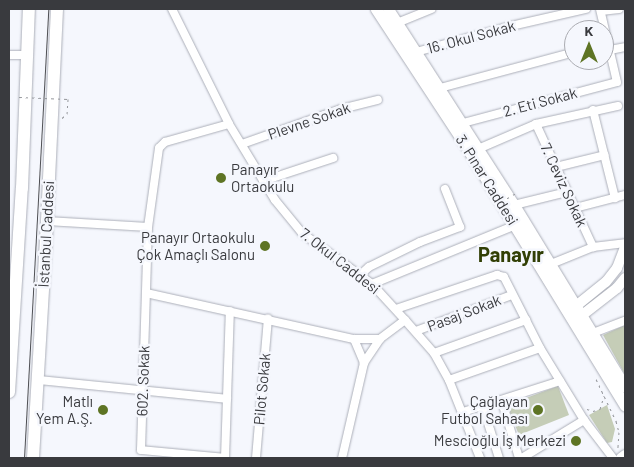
<!DOCTYPE html>
<html>
<head>
<meta charset="utf-8">
<style>
	body { margin:0 }
	#map { position:relative; width:634px; height:467px; overflow:hidden; background:#f5f7fd; font-family:Barlow,sans-serif }
	div>[style] { position:absolute }
	.green>* { inset:0; background:#c5cdb7 }
	.path>* { height:1px; margin-top:-0.5px; transform-origin:0; background:repeating-linear-gradient(90deg,#95979c 0 2.5px,transparent 0 6.5px) }
	.roads { filter:drop-shadow(0 0 1px #acafb9) drop-shadow(0 0 1px #acafb9) }
	.minor>* { height:8px; margin:-4px; padding:0 4px; transform-origin:4px; border-radius:4px; background:#fff }
	.secondary>* { height:10px; margin:-5px; padding:0 5px; transform-origin:5px; border-radius:5px; background:#fff }
	.primary>* { height:11px; margin:-5.5px; padding:0 5.5px; transform-origin:5.5px; border-radius:5.5px; background:#fff }
	.trunk>* { height:12px; margin:-6px; padding:0 6px; transform-origin:6px; border-radius:6px; background:#fff }
	.tram>* { height:1px; margin:-0.5px; padding:0 0.5px; transform-origin:0.5px; border-radius:0.5px; background:#4d4e52 }
	.path-bridge>* { height:1px; margin-top:-0.5px; transform-origin:0; background:repeating-linear-gradient(90deg,#95979c 0 2.5px,transparent 0 6.5px) }
	.dots>* { width:14px; height:14px; translate:-50% -50%; box-sizing:border-box; border:2px solid #f5f7fd; border-radius:50% }
	span { translate:-50% -50%; white-space:nowrap; text-align:center; line-height:1.15; -webkit-text-stroke:5px #f5f7fd; paint-order:stroke }
	.street-label { font-size:15px; color:#393a3e }
	.poi-label { font-size:15px; color:#393a3e }
	.left { translate:0 -50%; text-align:left }
	.right { translate:-100% -50%; text-align:right }
	.district-label { font-size:20px; color:#313f05; font-weight:700 }
	.frame { position:absolute; inset:0; border:10px solid #393a3e; pointer-events:none }
	.north { position:absolute; left:564px; top:20px; width:50px; height:50px; box-sizing:border-box; background:#f5f7fd; border:1px solid #aaabb1; border-radius:50%; rotate:0deg; font-size:14px; font-weight:700; line-height:20px; text-align:center; color:#393a3e }
	.north::after { content:''; display:block; margin:auto; width:18px; height:22px; background:#5e7424; clip-path:polygon(50% 0,100% 100%,50% 72%,0 100%) }
</style>
</head>
<body>
<div id="map">
	<div class="green">
		<div style="clip-path:polygon(625px 325px,625px 372px,624px 373px,603px 335px)"></div>
		<div style="clip-path:polygon(558px 386px,569px 415px,519px 435px,507px 405px)"></div>
		<div style="clip-path:polygon(607px 405px,615px 429px,612px 442px,607px 443px,589px 415px)"></div>
	</div>
	<div class="path">
		<div style="left:62px;top:118px;width:6px;rotate:-39deg"></div>
		<div style="left:67px;top:114px;width:15px;rotate:-86deg"></div>
		<div style="left:596px;top:379px;width:47px;rotate:64.5deg"></div>
		<div style="left:616px;top:421px;width:11px;rotate:75deg"></div>
		<div style="left:619px;top:432px;width:16px;rotate:94deg"></div>
		<div style="left:587px;top:409px;width:6px;rotate:18deg"></div>
		<div style="left:593px;top:411px;width:7px;rotate:-16deg"></div>
		<div style="left:600px;top:409px;width:14px;rotate:-73deg"></div>
	</div>
	<div class="roads">
		<div class="minor">
			<div style="left:172px;top:9px;width:128px;rotate:63.6deg"></div>
			<div style="left:229px;top:124px;width:89px;rotate:58.8deg"></div>
			<div style="left:275px;top:200px;width:43px;rotate:50.7deg"></div>
			<div style="left:302px;top:233px;width:87px;rotate:36.1deg"></div>
			<div style="left:372px;top:284px;width:49px;rotate:47.5deg"></div>
			<div style="left:405px;top:320px;width:31px;rotate:143deg"></div>
			<div style="left:380px;top:339px;width:29px;rotate:124deg"></div>
			<div style="left:364px;top:363px;width:98px;rotate:103deg"></div>
			<div style="left:600px;top:9px;width:75px;rotate:76.9deg"></div>
			<div style="left:601px;top:11px;width:18px;rotate:-6deg"></div>
			<div style="left:397px;top:23px;width:37px;rotate:-22deg"></div>
			<div style="left:610px;top:50px;width:15px;rotate:-11deg"></div>
			<div style="left:416px;top:52px;width:98px;rotate:-15.3deg"></div>
			<div style="left:511px;top:26px;width:77px;rotate:-12.8deg"></div>
			<div style="left:9px;top:55px;width:18px"></div>
			<div style="left:440px;top:88px;width:139px;rotate:-15deg"></div>
			<div style="left:593px;top:110px;width:91px;rotate:76deg"></div>
			<div style="left:463px;top:123px;width:159px;rotate:-14.9deg"></div>
			<div style="left:229px;top:124px;width:66px;rotate:164.3deg"></div>
			<div style="left:165px;top:142px;width:8px;rotate:135deg"></div>
			<div style="left:159px;top:148px;width:80px;rotate:97.9deg"></div>
			<div style="left:148px;top:227px;width:223px;rotate:91.8deg"></div>
			<div style="left:141px;top:450px;width:84px;rotate:5.4deg"></div>
			<div style="left:225px;top:458px;width:147px;rotate:-88.1deg"></div>
			<div style="left:536px;top:124px;width:136px;rotate:65.1deg"></div>
			<div style="left:242px;top:144px;width:105px;rotate:-19.5deg"></div>
			<div style="left:341px;top:109px;width:38px;rotate:-14deg"></div>
			<div style="left:478px;top:149px;width:63px;rotate:-23.3deg"></div>
			<div style="left:536px;top:124px;width:84px;rotate:-12.4deg"></div>
			<div style="left:556px;top:167px;width:50px;rotate:-13.8deg"></div>
			<div style="left:263px;top:181px;width:74px;rotate:-18.2deg"></div>
			<div style="left:514px;top:205px;width:55px;rotate:-13.8deg"></div>
			<div style="left:575px;top:208px;width:52px;rotate:-14.6deg"></div>
			<div style="left:47px;top:221px;width:101px;rotate:3.4deg"></div>
			<div style="left:551px;top:264px;width:45px;rotate:-22deg"></div>
			<div style="left:593px;top:247px;width:32px;rotate:-7deg"></div>
			<div style="left:360px;top:275px;width:12px;rotate:-42deg"></div>
			<div style="left:369px;top:267px;width:57px;rotate:-26.1deg"></div>
			<div style="left:420px;top:242px;width:43px;rotate:-20.6deg"></div>
			<div style="left:460px;top:227px;width:41px;rotate:-111.5deg"></div>
			<div style="left:372px;top:284px;width:156px;rotate:-22.3deg"></div>
			<div style="left:146px;top:293px;width:213px;rotate:12.5deg"></div>
			<div style="left:354px;top:339px;width:26px"></div>
			<div style="left:396px;top:309px;width:107px;rotate:-18.6deg"></div>
			<div style="left:497px;top:275px;width:7px;rotate:16deg"></div>
			<div style="left:504px;top:277px;width:80px;rotate:63.1deg"></div>
			<div style="left:540px;top:348px;width:84px;rotate:58.6deg"></div>
			<div style="left:584px;top:420px;width:48px;rotate:52.7deg"></div>
			<div style="left:405px;top:320px;width:44px;rotate:48.7deg"></div>
			<div style="left:434px;top:353px;width:31px;rotate:61deg"></div>
			<div style="left:449px;top:380px;width:84px;rotate:68.3deg"></div>
			<div style="left:416px;top:331px;width:103px;rotate:-20.6deg"></div>
			<div style="left:593px;top:333px;width:34px;rotate:-21deg"></div>
			<div style="left:354px;top:339px;width:26px;rotate:67deg"></div>
			<div style="left:434px;top:353px;width:98px;rotate:-19.7deg"></div>
			<div style="left:38px;top:380px;width:190px;rotate:5.7deg"></div>
			<div style="left:449px;top:380px;width:96px;rotate:-19.4deg"></div>
			<div style="left:502px;top:402px;width:59px;rotate:73.1deg"></div>
			<div style="left:483px;top:407px;width:53px;rotate:72.6deg"></div>
			<div style="left:463px;top:412px;width:102px;rotate:-17.7deg"></div>
			<div style="left:256px;top:458px;width:140px;rotate:-85.1deg"></div>
			<div style="left:522px;top:458px;width:73px;rotate:-31.5deg"></div>
		</div>
		<div class="secondary">
			<div style="left:576px;top:314px;width:8px;rotate:-90deg"></div>
			<div style="left:576px;top:306px;width:38px;rotate:-39deg"></div>
			<div style="left:606px;top:282px;width:18px;rotate:-52deg"></div>
			<div style="left:617px;top:268px;width:22px;rotate:-69deg"></div>
			<div style="left:575px;top:315px;width:6px;rotate:9deg"></div>
			<div style="left:581px;top:316px;width:46px;rotate:-37.9deg"></div>
			<div style="left:617px;top:288px;width:13px;rotate:-51deg"></div>
			<div style="left:621px;top:458px;width:5px;rotate:-37deg"></div>
		</div>
		<div class="primary">
			<div style="left:376px;top:9px;width:160px;rotate:56.7deg"></div>
			<div style="left:464px;top:143px;width:308px;rotate:58.5deg"></div>
			<div style="left:388px;top:9px;width:233px;rotate:57.3deg"></div>
			<div style="left:514px;top:205px;width:213px;rotate:58.6deg"></div>
		</div>
		<div class="trunk">
			<div style="left:9px;top:392px;width:204px;rotate:-86.4deg"></div>
			<div style="left:22px;top:188px;width:179px;rotate:-87.8deg"></div>
			<div style="left:33px;top:458px;width:237px;rotate:-86.6deg"></div>
			<div style="left:47px;top:221px;width:212px;rotate:-87.3deg"></div>
		</div>
	</div>
	<div class="tram">
		<div style="left:24px;top:458px;width:450px;rotate:-86.9deg"></div>
	</div>
	<div class="path-bridge">
		<div style="left:19px;top:97px;width:49px;rotate:2.3deg"></div>
		<div style="left:496px;top:205px;width:23px;rotate:-31deg"></div>
	</div>
	<div class="dots">
		<div style="left:221px;top:178px;background:#5e7424"></div>
		<div style="left:265px;top:246px;background:#5e7424"></div>
		<div style="left:103px;top:410px;background:#5e7424"></div>
		<div style="left:538px;top:410px;background:#5e7424"></div>
		<div style="left:576px;top:441px;background:#5e7424"></div>
	</div>
	<div class="street-label">
		<span style="left:471px;top:37px;rotate:-15deg">16. Okul Sokak</span>
		<span style="left:540px;top:102px;rotate:-15deg">2. Eti Sokak</span>
		<span style="left:309px;top:121px;rotate:-19deg">Plevne Sokak</span>
		<span style="left:487px;top:180px;rotate:58deg">3. Pınar Caddesi</span>
		<span style="left:564px;top:185px;rotate:65deg">7. Ceviz Sokak</span>
		<span style="left:46px;top:234px;rotate:-87deg">İstanbul Caddesi</span>
		<span style="left:340px;top:261px;rotate:38deg">7. Okul Caddesi</span>
		<span style="left:464px;top:313px;rotate:-21deg">Pasaj Sokak</span>
		<span style="left:143px;top:381px;rotate:-88deg">602. Sokak</span>
		<span style="left:262px;top:389px;rotate:-85deg">Pilot Sokak</span>
	</div>
	<div class="poi-label">
		<span class="left" style="left:231px;top:178px">Panayır<br>Ortaokulu</span>
		<span class="right" style="left:255px;top:246px">Panayır Ortaokulu<br>Çok Amaçlı Salonu</span>
		<span class="right" style="left:93px;top:410px">Matlı<br>Yem A.Ş.</span>
		<span class="right" style="left:528px;top:410px">Çağlayan<br>Futbol Sahası</span>
		<span class="right" style="left:566px;top:441px">Mescioğlu İş Merkezi</span>
	</div>
	<div class="district-label">
		<span style="left:511px;top:254px">Panayır</span>
	</div>
	<div class="frame"></div>
	<div class="north">K</div>
</div>
</body>
</html>
